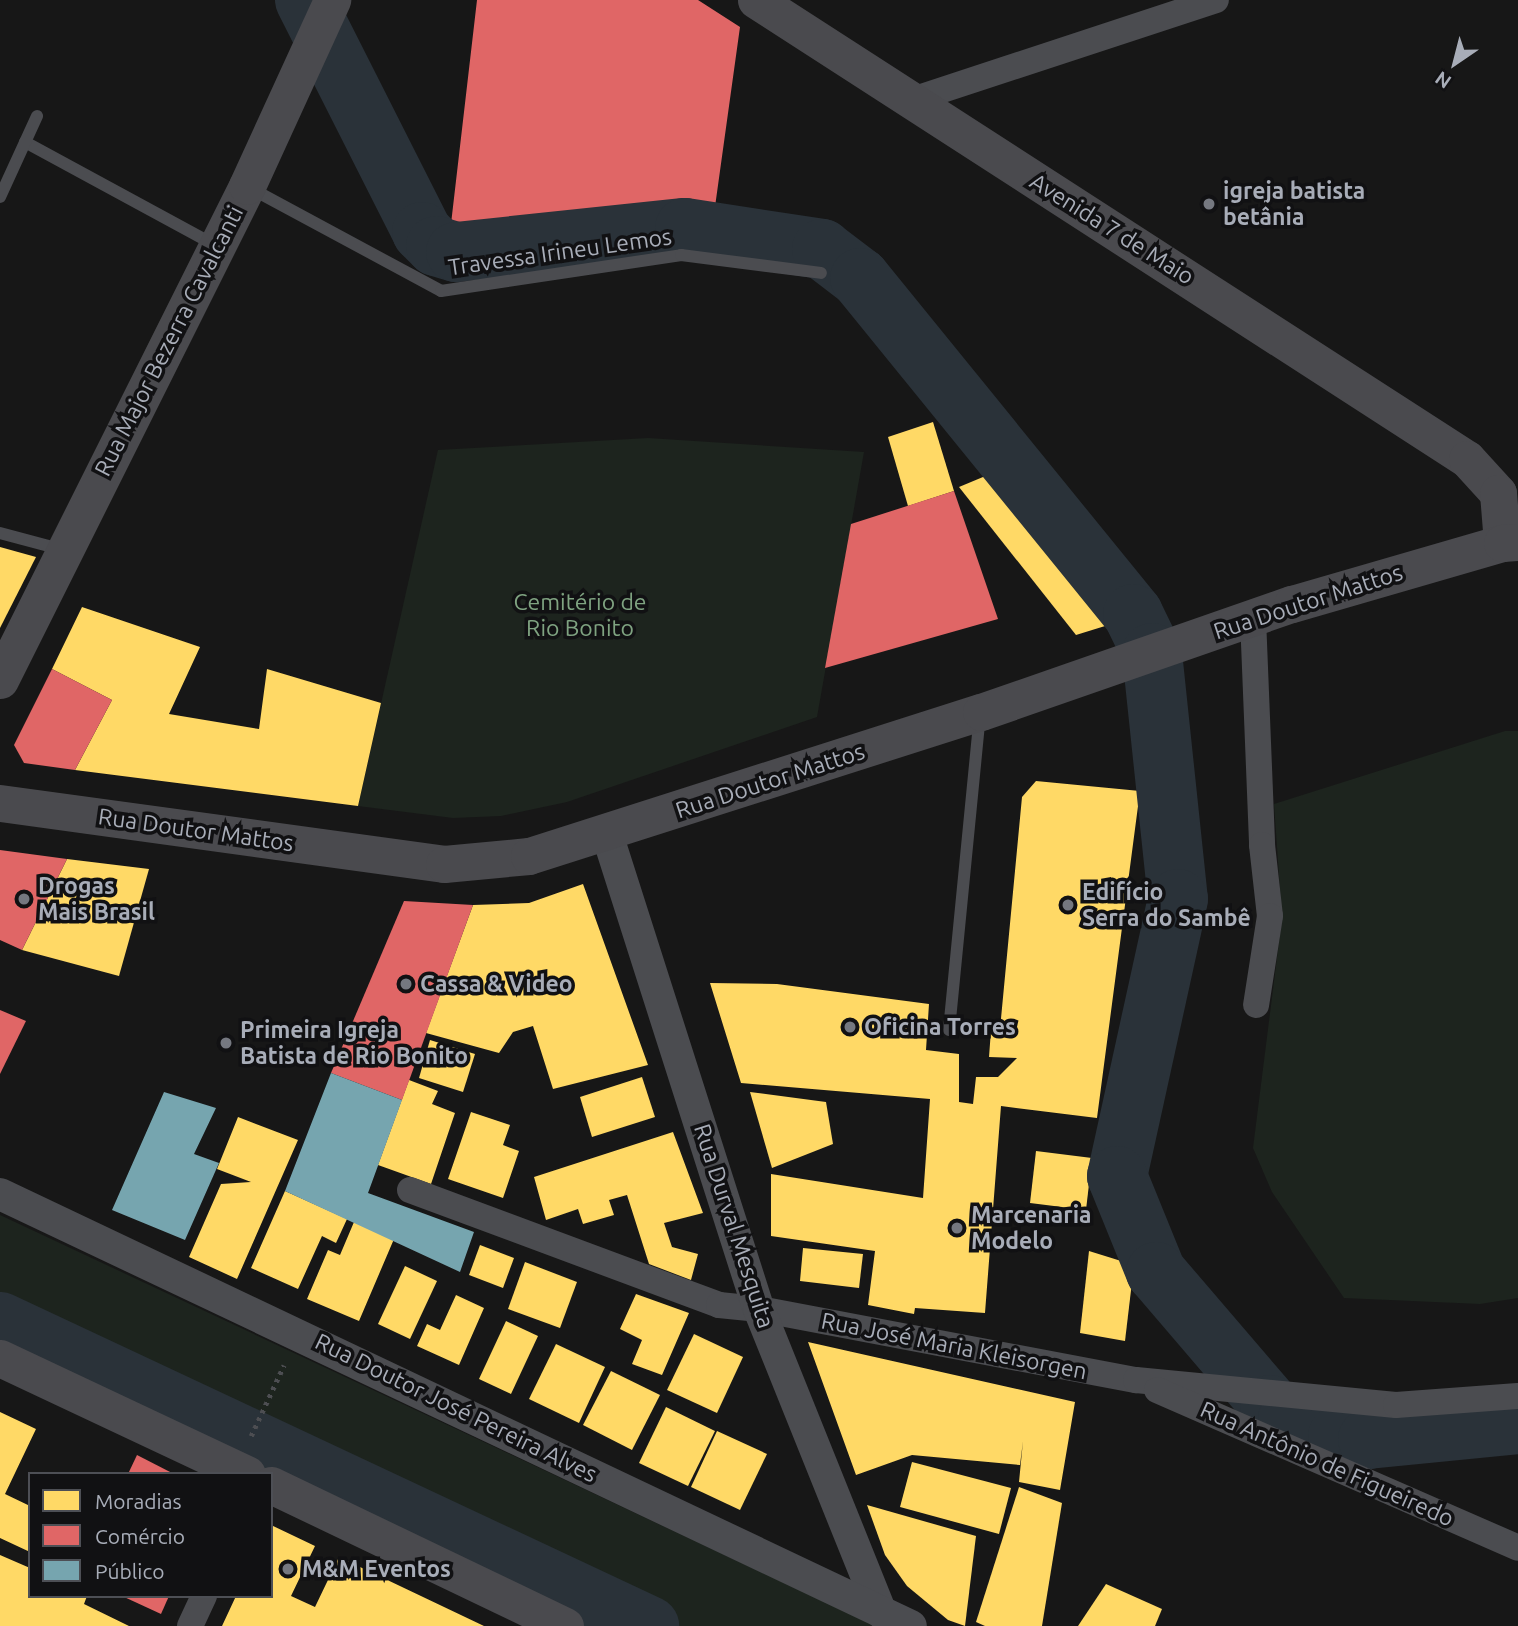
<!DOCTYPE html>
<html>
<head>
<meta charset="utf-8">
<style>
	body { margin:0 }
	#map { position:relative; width:1518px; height:1626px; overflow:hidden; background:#171717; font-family:Ubuntu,sans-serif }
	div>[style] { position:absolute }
	.green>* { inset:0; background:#1d241e }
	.homes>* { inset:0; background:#ffd966 }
	.shops>* { inset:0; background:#e06666 }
	.public>* { inset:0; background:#76a5af }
	.river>* { height:60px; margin:-30px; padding:0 30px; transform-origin:30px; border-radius:30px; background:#2a3239 }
	.path>* { height:4.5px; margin-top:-2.25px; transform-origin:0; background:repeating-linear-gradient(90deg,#4d4e52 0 3.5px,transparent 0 8.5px) }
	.service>* { height:12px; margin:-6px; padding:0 6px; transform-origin:6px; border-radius:6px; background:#4b4c50 }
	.minor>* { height:26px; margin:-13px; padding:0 13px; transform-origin:13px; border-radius:13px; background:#4b4c50 }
	.tertiary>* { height:32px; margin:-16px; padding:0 16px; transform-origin:16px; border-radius:16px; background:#4b4c50 }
	.secondary>* { height:37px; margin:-18.5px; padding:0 18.5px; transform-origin:18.5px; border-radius:18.5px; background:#4a4a4e }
	.dots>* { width:19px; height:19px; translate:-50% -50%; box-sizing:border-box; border:4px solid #111113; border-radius:50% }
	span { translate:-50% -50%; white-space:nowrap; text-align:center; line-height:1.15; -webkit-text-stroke:7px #111113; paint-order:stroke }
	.poi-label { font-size:23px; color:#a8adb8; font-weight:700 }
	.left { translate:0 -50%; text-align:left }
	.street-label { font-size:23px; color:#a8adb8 }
	.park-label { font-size:23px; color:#7fa381 }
	.legend { position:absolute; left:28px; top:1472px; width:245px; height:126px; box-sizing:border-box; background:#111113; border:2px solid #4d4f55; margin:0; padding:9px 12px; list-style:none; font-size:21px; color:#a8adb8 }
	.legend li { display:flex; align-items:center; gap:14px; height:35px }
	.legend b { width:35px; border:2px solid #4d4f55 }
	.north { position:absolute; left:1420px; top:28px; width:70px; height:70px; -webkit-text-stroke:5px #111113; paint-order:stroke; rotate:215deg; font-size:19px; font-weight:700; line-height:28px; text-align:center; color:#a8adb8 }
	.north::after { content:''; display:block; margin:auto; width:24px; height:32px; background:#a8adb8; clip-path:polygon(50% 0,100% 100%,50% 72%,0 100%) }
</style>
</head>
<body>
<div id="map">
	<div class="green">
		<div style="clip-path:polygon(648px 438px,864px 452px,817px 717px,567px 802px,501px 816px,453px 818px,358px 806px,438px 450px)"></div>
		<div style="clip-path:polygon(1505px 731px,1518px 731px,1518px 1298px,1480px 1304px,1344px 1298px,1272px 1192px,1253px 1148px,1282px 918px,1274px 804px)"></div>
		<div style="clip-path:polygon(0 1215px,876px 1626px,649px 1626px,0 1322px)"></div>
	</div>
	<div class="homes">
		<div style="clip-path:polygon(933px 422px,954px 491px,908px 506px,888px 437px)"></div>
		<div style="clip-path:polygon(995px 472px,1118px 622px,1076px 635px,959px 487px)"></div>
		<div style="clip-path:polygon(0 547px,36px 557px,0 628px)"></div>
		<div style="clip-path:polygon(82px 607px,200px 647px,169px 714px,259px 729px,267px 669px,381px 703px,358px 806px,75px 770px,112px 700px,52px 669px)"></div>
		<div style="clip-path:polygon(1036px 781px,1140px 791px,1097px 1118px,1001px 1106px,985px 1313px,915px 1308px,914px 1314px,868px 1305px,875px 1251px,771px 1236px,771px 1174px,923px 1198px,930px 1099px,741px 1083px,710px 983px,777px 984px,929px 1004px,926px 1050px,959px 1054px,959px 1102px,973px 1104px,976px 1077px,998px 1077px,1017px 1058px,989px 1057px,991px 1030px,1000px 1029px,1022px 797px)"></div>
		<div style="clip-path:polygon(67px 859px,149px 869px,119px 976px,22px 950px)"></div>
		<div style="clip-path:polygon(583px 884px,648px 1065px,553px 1089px,533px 1026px,513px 1032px,499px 1053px,426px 1033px,473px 905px,529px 903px)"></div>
		<div style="clip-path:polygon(430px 1040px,475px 1054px,463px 1092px,419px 1078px)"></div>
		<div style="clip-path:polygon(642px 1077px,655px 1117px,592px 1137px,580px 1097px)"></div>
		<div style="clip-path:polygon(409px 1080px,438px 1091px,432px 1104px,455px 1113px,431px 1184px,378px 1165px)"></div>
		<div style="clip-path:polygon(750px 1092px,826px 1102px,833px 1144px,772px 1168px)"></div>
		<div style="clip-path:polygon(471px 1112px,510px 1125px,503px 1145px,519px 1151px,503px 1198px,448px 1179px)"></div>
		<div style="clip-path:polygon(238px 1117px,298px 1140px,237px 1279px,189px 1257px,221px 1184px,251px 1182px,217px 1169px)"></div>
		<div style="clip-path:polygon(673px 1132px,703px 1213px,664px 1223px,672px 1247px,698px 1254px,691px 1280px,649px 1264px,627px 1195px,609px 1200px,614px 1215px,583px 1224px,578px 1209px,546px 1220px,534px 1177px)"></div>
		<div style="clip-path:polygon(1036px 1151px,1092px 1158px,1086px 1210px,1030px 1203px)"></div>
		<div style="clip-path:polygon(285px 1191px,347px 1219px,336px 1243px,322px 1236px,298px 1289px,251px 1268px)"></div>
		<div style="clip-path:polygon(354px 1222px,394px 1239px,359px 1321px,307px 1299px,328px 1250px,340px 1255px)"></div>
		<div style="clip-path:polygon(480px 1245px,514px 1258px,503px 1288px,469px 1275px)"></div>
		<div style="clip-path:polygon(803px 1248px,863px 1254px,859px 1288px,800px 1281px)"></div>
		<div style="clip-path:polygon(1089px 1251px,1134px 1265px,1125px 1341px,1080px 1333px)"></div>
		<div style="clip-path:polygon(525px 1262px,577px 1282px,560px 1328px,508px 1309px)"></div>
		<div style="clip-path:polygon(405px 1266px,437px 1281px,410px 1339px,378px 1324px)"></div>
		<div style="clip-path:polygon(636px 1294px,689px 1313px,662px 1375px,632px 1364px,642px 1340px,620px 1329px)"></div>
		<div style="clip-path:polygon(456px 1295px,484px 1308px,459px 1365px,417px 1346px,427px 1324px,440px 1330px)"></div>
		<div style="clip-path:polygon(506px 1321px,538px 1336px,511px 1394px,479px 1379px)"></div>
		<div style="clip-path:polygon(694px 1334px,743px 1357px,717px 1413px,667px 1390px)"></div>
		<div style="clip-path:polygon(808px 1342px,1075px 1402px,1060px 1490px,1019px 1482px,1023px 1441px,1020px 1465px,912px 1455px,856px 1475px)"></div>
		<div style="clip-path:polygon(556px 1344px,605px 1367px,579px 1423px,529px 1399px)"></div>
		<div style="clip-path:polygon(611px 1371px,660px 1395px,632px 1450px,583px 1425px)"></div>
		<div style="clip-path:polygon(666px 1407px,715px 1431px,688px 1486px,639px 1463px)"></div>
		<div style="clip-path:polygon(0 1412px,36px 1429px,5px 1494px,30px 1506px,30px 1552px,0 1538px)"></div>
		<div style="clip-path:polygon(717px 1431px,767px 1454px,740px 1510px,691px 1487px)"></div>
		<div style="clip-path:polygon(912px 1462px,1011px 1488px,999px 1534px,900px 1507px)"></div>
		<div style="clip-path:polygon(1019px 1487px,1062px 1503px,1042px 1626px,985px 1626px,976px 1622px)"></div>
		<div style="clip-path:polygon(867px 1505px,976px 1536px,965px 1626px,948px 1620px,907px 1586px,885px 1555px)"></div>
		<div style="clip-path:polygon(271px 1525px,315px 1546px,291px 1596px,315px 1607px,339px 1557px,484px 1626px,222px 1626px,236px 1596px,271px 1596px)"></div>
		<div style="clip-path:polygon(0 1555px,30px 1568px,30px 1596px,87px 1596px,84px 1604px,129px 1626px,0 1626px)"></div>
		<div style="clip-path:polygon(1106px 1584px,1162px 1609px,1155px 1626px,1078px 1626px)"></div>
	</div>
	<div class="shops">
		<div style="clip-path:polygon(477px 0,698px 0,740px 27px,714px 214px,685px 209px,449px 241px)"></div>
		<div style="clip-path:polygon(954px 491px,998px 619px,825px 668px,851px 524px)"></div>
		<div style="clip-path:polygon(52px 669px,112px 700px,75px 770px,24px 763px,14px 745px)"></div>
		<div style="clip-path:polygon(0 850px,67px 859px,22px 950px,0 940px)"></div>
		<div style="clip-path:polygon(404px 901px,473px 905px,402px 1100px,331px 1073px)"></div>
		<div style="clip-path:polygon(0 1010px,26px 1021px,0 1074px)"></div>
		<div style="clip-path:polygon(137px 1455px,174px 1474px,128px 1474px)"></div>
		<div style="clip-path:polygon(122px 1596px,169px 1596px,161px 1614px)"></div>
	</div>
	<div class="public">
		<div style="clip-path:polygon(331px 1073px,402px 1100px,368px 1193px,474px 1232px,460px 1272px,285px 1191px)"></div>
		<div style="clip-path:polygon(164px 1092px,216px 1108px,194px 1154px,219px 1163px,185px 1240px,112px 1210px)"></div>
	</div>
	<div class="river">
		<div style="left:305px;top:0;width:260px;rotate:63.2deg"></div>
		<div style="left:422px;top:232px;width:20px;rotate:45deg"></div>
		<div style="left:436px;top:246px;width:21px;rotate:17deg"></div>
		<div style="left:456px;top:252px;width:230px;rotate:-6deg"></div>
		<div style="left:685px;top:228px;width:139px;rotate:8.7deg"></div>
		<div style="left:822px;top:249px;width:48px;rotate:37.3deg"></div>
		<div style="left:860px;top:278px;width:433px;rotate:50.9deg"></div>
		<div style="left:1133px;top:614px;width:43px;rotate:64deg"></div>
		<div style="left:1152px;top:653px;width:247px;rotate:84deg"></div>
		<div style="left:1178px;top:899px;width:284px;rotate:102.4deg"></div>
		<div style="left:1117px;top:1176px;width:104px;rotate:67.9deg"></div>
		<div style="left:1156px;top:1272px;width:175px;rotate:49.4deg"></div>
		<div style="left:1270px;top:1405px;width:23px;rotate:38deg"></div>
		<div style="left:1288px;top:1419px;width:53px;rotate:18.8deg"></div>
		<div style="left:1338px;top:1436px;width:30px;rotate:6deg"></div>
		<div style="left:1368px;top:1439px;width:151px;rotate:-5.7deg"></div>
		<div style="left:0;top:1322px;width:717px;rotate:25.1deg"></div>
	</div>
	<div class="path">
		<div style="left:251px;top:1436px;width:78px;rotate:-65.1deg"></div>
	</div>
	<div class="service">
		<div style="left:25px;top:142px;width:216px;rotate:28.5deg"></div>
		<div style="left:250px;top:188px;width:217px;rotate:28.3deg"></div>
		<div style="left:441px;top:291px;width:243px;rotate:-8.5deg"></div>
		<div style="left:681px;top:255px;width:141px;rotate:7.3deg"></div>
		<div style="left:0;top:197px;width:89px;rotate:-65.4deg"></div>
		<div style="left:0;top:533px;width:62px;rotate:14.9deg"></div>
		<div style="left:949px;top:1030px;width:316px;rotate:-84.4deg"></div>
	</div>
	<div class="minor">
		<div style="left:909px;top:101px;width:323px;rotate:-18.2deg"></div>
		<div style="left:1253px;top:618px;width:227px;rotate:87.7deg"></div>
		<div style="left:1262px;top:845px;width:71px;rotate:83.6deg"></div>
		<div style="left:1270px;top:916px;width:90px;rotate:98.9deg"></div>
		<div style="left:410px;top:1190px;width:330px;rotate:20.4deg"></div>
		<div style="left:719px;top:1305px;width:40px;rotate:5.7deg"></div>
		<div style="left:759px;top:1309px;width:384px;rotate:10.7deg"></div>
		<div style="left:1136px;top:1380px;width:261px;rotate:5.5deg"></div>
		<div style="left:1396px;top:1405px;width:122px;rotate:-4.2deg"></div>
		<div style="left:1157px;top:1390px;width:394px;rotate:23.6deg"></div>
		<div style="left:190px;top:1626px;width:33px;rotate:-65deg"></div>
	</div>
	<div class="tertiary">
		<div style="left:607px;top:834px;width:499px;rotate:72.3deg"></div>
		<div style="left:759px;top:1309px;width:327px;rotate:68.1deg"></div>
		<div style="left:0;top:1194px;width:1008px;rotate:25.37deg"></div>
	</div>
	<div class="secondary">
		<div style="left:756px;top:0;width:846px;rotate:32.85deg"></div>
		<div style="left:1467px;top:459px;width:46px;rotate:47.6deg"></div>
		<div style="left:1498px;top:493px;width:50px;rotate:85.4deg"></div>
		<div style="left:0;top:680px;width:552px;rotate:-63.43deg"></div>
		<div style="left:247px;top:186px;width:205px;rotate:-65.4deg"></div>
		<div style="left:0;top:803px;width:448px;rotate:7.8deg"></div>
		<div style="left:444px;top:864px;width:85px;rotate:-5.4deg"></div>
		<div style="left:529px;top:856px;width:474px;rotate:-17.7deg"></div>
		<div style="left:981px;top:712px;width:329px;rotate:-19.2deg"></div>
		<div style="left:1292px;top:604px;width:219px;rotate:-16.2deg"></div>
		<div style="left:1502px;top:543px;width:16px;rotate:-4deg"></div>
		<div style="left:0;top:1358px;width:273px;rotate:25.2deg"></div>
		<div style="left:271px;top:1485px;width:326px;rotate:25.6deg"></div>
	</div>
	<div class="dots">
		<div style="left:1209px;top:204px;background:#757880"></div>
		<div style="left:24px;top:899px;background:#757880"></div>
		<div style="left:1068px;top:905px;background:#757880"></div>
		<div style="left:406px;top:984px;background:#757880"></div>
		<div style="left:850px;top:1027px;background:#757880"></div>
		<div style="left:226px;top:1043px;background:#757880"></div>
		<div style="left:957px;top:1228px;background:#757880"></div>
		<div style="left:288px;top:1569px;background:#757880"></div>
	</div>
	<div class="poi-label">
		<span class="left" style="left:1223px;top:204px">igreja batista<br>betânia</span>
		<span class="left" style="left:38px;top:899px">Drogas<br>Mais Brasil</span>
		<span class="left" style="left:1082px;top:905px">Edifício<br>Serra do Sambê</span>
		<span class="left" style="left:420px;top:984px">Cassa &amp; Video</span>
		<span class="left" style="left:864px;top:1027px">Oficina Torres</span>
		<span class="left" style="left:240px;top:1043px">Primeira Igreja<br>Batista de Rio Bonito</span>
		<span class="left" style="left:971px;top:1228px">Marcenaria<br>Modelo</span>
		<span class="left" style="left:302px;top:1569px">M&amp;M Eventos</span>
	</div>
	<div class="street-label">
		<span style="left:1112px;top:229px;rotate:32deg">Avenida 7 de Maio</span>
		<span style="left:560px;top:252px;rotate:-8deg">Travessa Irineu Lemos</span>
		<span style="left:169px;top:341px;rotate:-63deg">Rua Major Bezerra Cavalcanti</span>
		<span style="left:1308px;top:602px;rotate:-18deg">Rua Doutor Mattos</span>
		<span style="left:770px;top:781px;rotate:-18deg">Rua Doutor Mattos</span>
		<span style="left:196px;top:830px;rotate:8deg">Rua Doutor Mattos</span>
		<span style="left:734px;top:1226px;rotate:72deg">Rua Durval Mesquita</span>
		<span style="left:954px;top:1346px;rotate:11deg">Rua José Maria Kleisorgen</span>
		<span style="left:456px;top:1408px;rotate:26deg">Rua Doutor José Pereira Alves</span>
		<span style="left:1327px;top:1464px;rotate:24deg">Rua Antônio de Figueiredo</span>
	</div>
	<div class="park-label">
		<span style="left:580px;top:615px">Cemitério de<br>Rio Bonito</span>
	</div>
	<ul class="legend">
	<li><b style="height:19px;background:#ffd966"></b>Moradias</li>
	<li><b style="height:19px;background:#e06666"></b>Comércio</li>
	<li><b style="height:19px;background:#76a5af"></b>Público</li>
	</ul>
	<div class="north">N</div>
</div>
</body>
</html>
